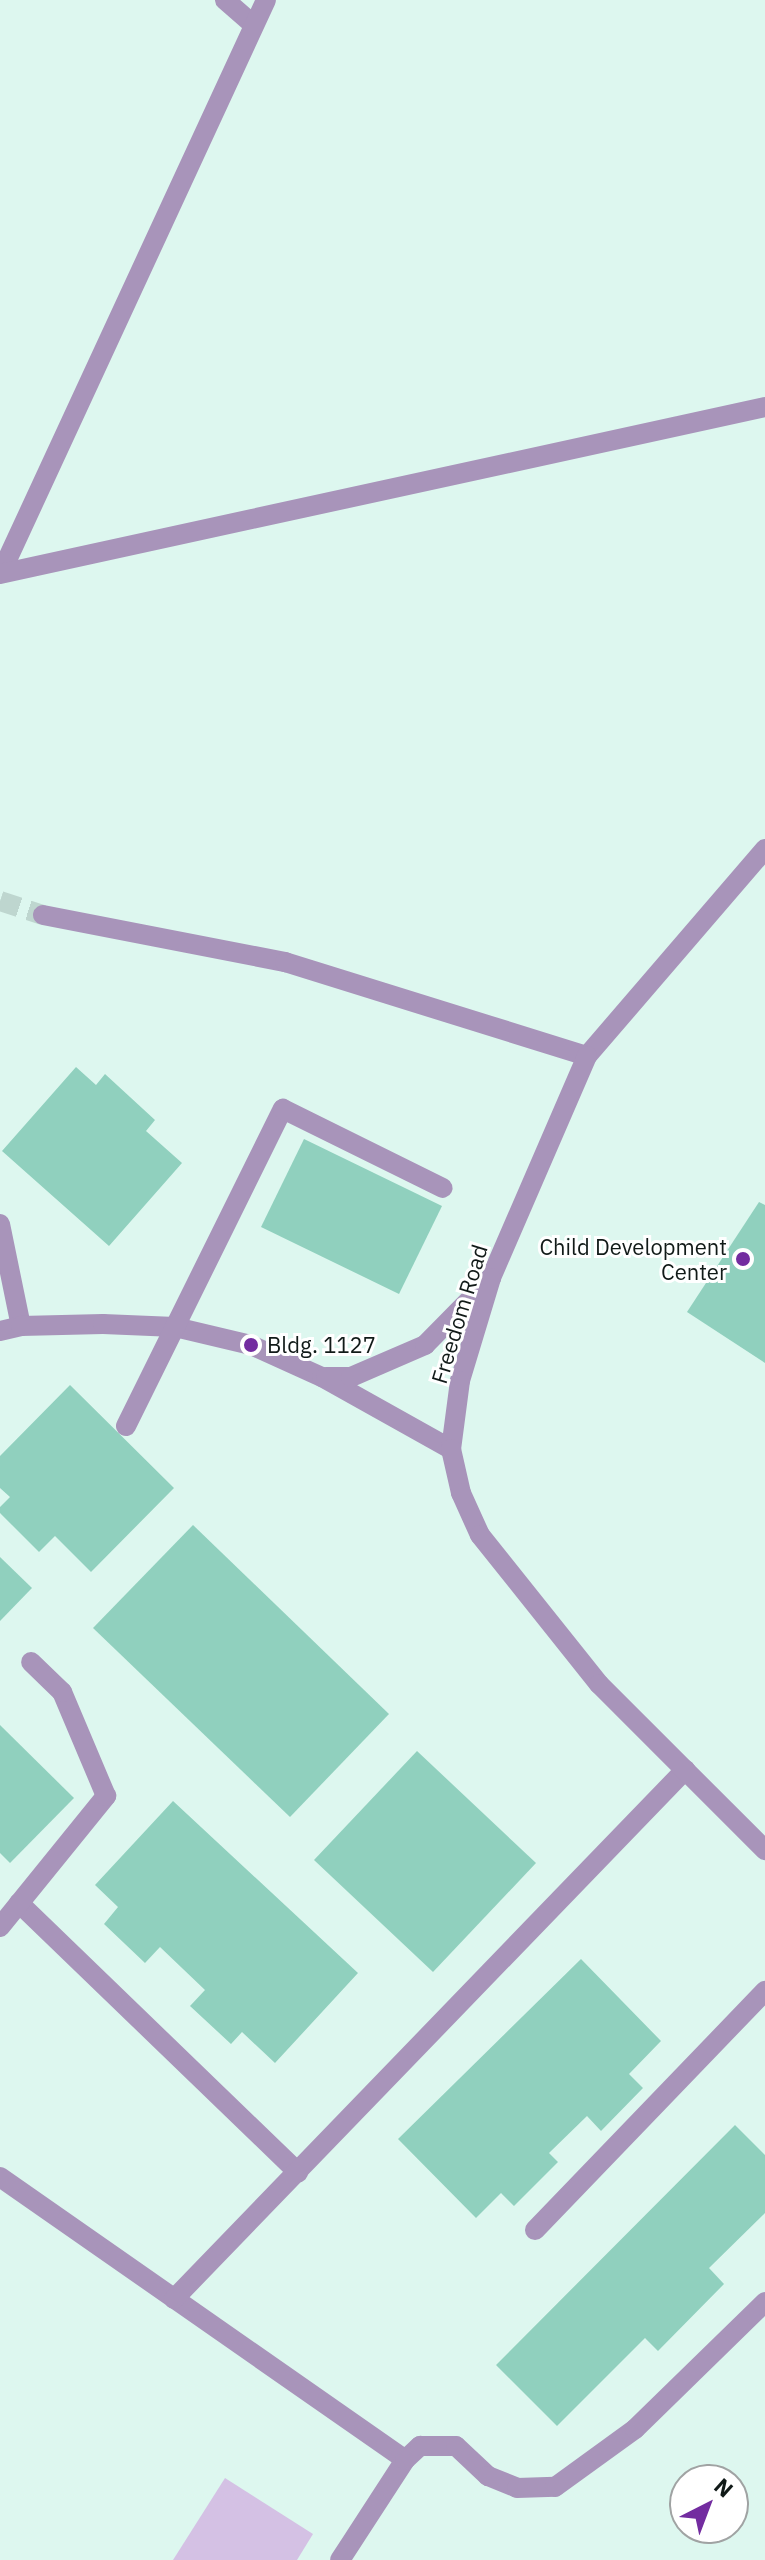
<!DOCTYPE html>
<html>
<head>
<meta charset="utf-8">
<style>
	body { margin:0 }
	#map { position:relative; width:765px; height:2560px; overflow:hidden; background:#ddf7ef; font-family:"IBM Plex Sans",sans-serif }
	div>[style] { position:absolute }
	.green>* { inset:0; background:#d4c1e4 }
	.building>* { inset:0; background:#90d0be }
	.minor-tunnel>* { height:20px; margin-top:-10px; transform-origin:0; background:repeating-linear-gradient(90deg,#bed6cf 0 20px,transparent 0 30px) }
	.service>* { height:20px; margin:-10px; padding:0 10px; transform-origin:10px; border-radius:10px; background:#a894ba }
	.minor>* { height:20px; margin:-10px; padding:0 10px; transform-origin:10px; border-radius:10px; background:#a894ba }
	.tertiary>* { height:20px; margin:-10px; padding:0 10px; transform-origin:10px; border-radius:10px; background:#a894ba }
	.dots>* { width:22px; height:22px; translate:-50% -50%; box-sizing:border-box; border:4px solid #fff; border-radius:50% }
	span { translate:-50% -50%; white-space:nowrap; text-align:center; line-height:1.15; -webkit-text-stroke:6px #fff; paint-order:stroke }
	.poi-label { font-size:22px; color:#111a18 }
	.right { translate:-100% -50%; text-align:right }
	.left { translate:0 -50%; text-align:left }
	.street-label { font-size:22px; color:#111a18 }
	.north { position:absolute; left:669px; top:2464px; width:80px; height:80px; box-sizing:border-box; background:#fff; border:2px solid #a0a3a3; border-radius:50%; rotate:42deg; font-size:22px; font-weight:700; line-height:32px; text-align:center; color:#111a18 }
	.north::after { content:''; display:block; margin:auto; width:28px; height:36px; background:#732ca0; clip-path:polygon(50% 0,100% 100%,50% 72%,0 100%) }
</style>
</head>
<body>
<div id="map">
	<div class="green">
		<div style="clip-path:polygon(225px 2478px,313px 2534px,297px 2560px,173px 2560px)"></div>
	</div>
	<div class="building">
		<div style="clip-path:polygon(76px 1067px,96px 1085px,105px 1074px,155px 1120px,146px 1131px,182px 1163px,109px 1246px,2px 1151px)"></div>
		<div style="clip-path:polygon(304px 1139px,442px 1206px,399px 1294px,261px 1227px)"></div>
		<div style="clip-path:polygon(759px 1202px,765px 1205px,765px 1363px,687px 1312px)"></div>
		<div style="clip-path:polygon(70px 1385px,174px 1488px,91px 1572px,55px 1536px,39px 1552px,0 1513px,0 1507px,10px 1497px,0 1488px,0 1456px)"></div>
		<div style="clip-path:polygon(193px 1525px,389px 1714px,290px 1817px,93px 1628px)"></div>
		<div style="clip-path:polygon(0 1557px,32px 1588px,0 1621px)"></div>
		<div style="clip-path:polygon(0 1725px,74px 1798px,10px 1863px,0 1853px)"></div>
		<div style="clip-path:polygon(417px 1751px,536px 1863px,433px 1972px,314px 1860px)"></div>
		<div style="clip-path:polygon(173px 1801px,358px 1973px,275px 2063px,242px 2032px,231px 2044px,190px 2006px,205px 1990px,160px 1947px,145px 1963px,104px 1924px,118px 1907px,95px 1885px)"></div>
		<div style="clip-path:polygon(581px 1959px,661px 2041px,629px 2074px,643px 2088px,601px 2131px,587px 2116px,549px 2153px,558px 2162px,514px 2206px,501px 2193px,476px 2218px,398px 2139px)"></div>
		<div style="clip-path:polygon(735px 2125px,765px 2155px,765px 2213px,709px 2268px,724px 2284px,658px 2351px,645px 2338px,557px 2426px,496px 2365px)"></div>
	</div>
	<div class="minor-tunnel">
		<div style="left:0;top:901px;width:45px;rotate:18deg"></div>
	</div>
	<div class="service">
		<div style="left:225px;top:0;width:38px;rotate:41deg"></div>
		<div style="left:587px;top:1056px;width:273px;rotate:-49.3deg"></div>
		<div style="left:0;top:1224px;width:104px;rotate:78.4deg"></div>
		<div style="left:0;top:1331px;width:22px;rotate:-13deg"></div>
		<div style="left:21px;top:1326px;width:82px;rotate:-1.4deg"></div>
		<div style="left:103px;top:1324px;width:72px;rotate:2.4deg"></div>
		<div style="left:175px;top:1327px;width:78px;rotate:13.3deg"></div>
		<div style="left:251px;top:1345px;width:78px;rotate:24.3deg"></div>
		<div style="left:322px;top:1377px;width:148px;rotate:29.2deg"></div>
		<div style="left:326px;top:1377px;width:25px"></div>
		<div style="left:351px;top:1377px;width:81px;rotate:-23.4deg"></div>
		<div style="left:425px;top:1345px;width:94px;rotate:-45.4deg"></div>
		<div style="left:126px;top:1426px;width:354px;rotate:-63.7deg"></div>
		<div style="left:283px;top:1109px;width:178px;rotate:26.3deg"></div>
		<div style="left:19px;top:1903px;width:388px;rotate:44deg"></div>
		<div style="left:0;top:1927px;width:169px;rotate:-51deg"></div>
		<div style="left:106px;top:1796px;width:113px;rotate:-112.9deg"></div>
		<div style="left:62px;top:1692px;width:43px;rotate:-135.9deg"></div>
		<div style="left:0;top:2177px;width:494px;rotate:34.9deg"></div>
		<div style="left:405px;top:2460px;width:119px;rotate:123deg"></div>
		<div style="left:535px;top:2230px;width:332px;rotate:-46.1deg"></div>
		<div style="left:405px;top:2460px;width:21px;rotate:-43deg"></div>
		<div style="left:420px;top:2446px;width:36px"></div>
		<div style="left:456px;top:2446px;width:44px;rotate:43.2deg"></div>
		<div style="left:488px;top:2476px;width:31px;rotate:22deg"></div>
		<div style="left:517px;top:2488px;width:38px;rotate:-2deg"></div>
		<div style="left:555px;top:2487px;width:99px;rotate:-35.9deg"></div>
		<div style="left:635px;top:2429px;width:182px;rotate:-44.3deg"></div>
	</div>
	<div class="minor">
		<div style="left:1px;top:573px;width:631px;rotate:-65.18deg"></div>
		<div style="left:0;top:574px;width:783px;rotate:-12.31deg"></div>
		<div style="left:43px;top:915px;width:247px;rotate:11deg"></div>
		<div style="left:174px;top:2299px;width:736px;rotate:-45.99deg"></div>
	</div>
	<div class="tertiary">
		<div style="left:285px;top:962px;width:316px;rotate:17.3deg"></div>
		<div style="left:587px;top:1056px;width:242px;rotate:113.4deg"></div>
		<div style="left:491px;top:1278px;width:108px;rotate:106.8deg"></div>
		<div style="left:460px;top:1381px;width:69px;rotate:97.5deg"></div>
		<div style="left:451px;top:1449px;width:45px;rotate:77.2deg"></div>
		<div style="left:461px;top:1493px;width:46px;rotate:65.7deg"></div>
		<div style="left:480px;top:1535px;width:191px;rotate:51.4deg"></div>
		<div style="left:599px;top:1684px;width:235px;rotate:45deg"></div>
	</div>
	<div class="dots">
		<div style="left:743px;top:1259px;background:#732ca0"></div>
		<div style="left:251px;top:1345px;background:#732ca0"></div>
	</div>
	<div class="poi-label">
		<span class="right" style="left:727px;top:1259px">Child Development<br>Center</span>
		<span class="left" style="left:267px;top:1345px">Bldg. 1127</span>
	</div>
	<div class="street-label">
		<span style="left:459px;top:1314px;rotate:-73deg">Freedom Road</span>
	</div>
	<div class="north">N</div>
</div>
</body>
</html>
